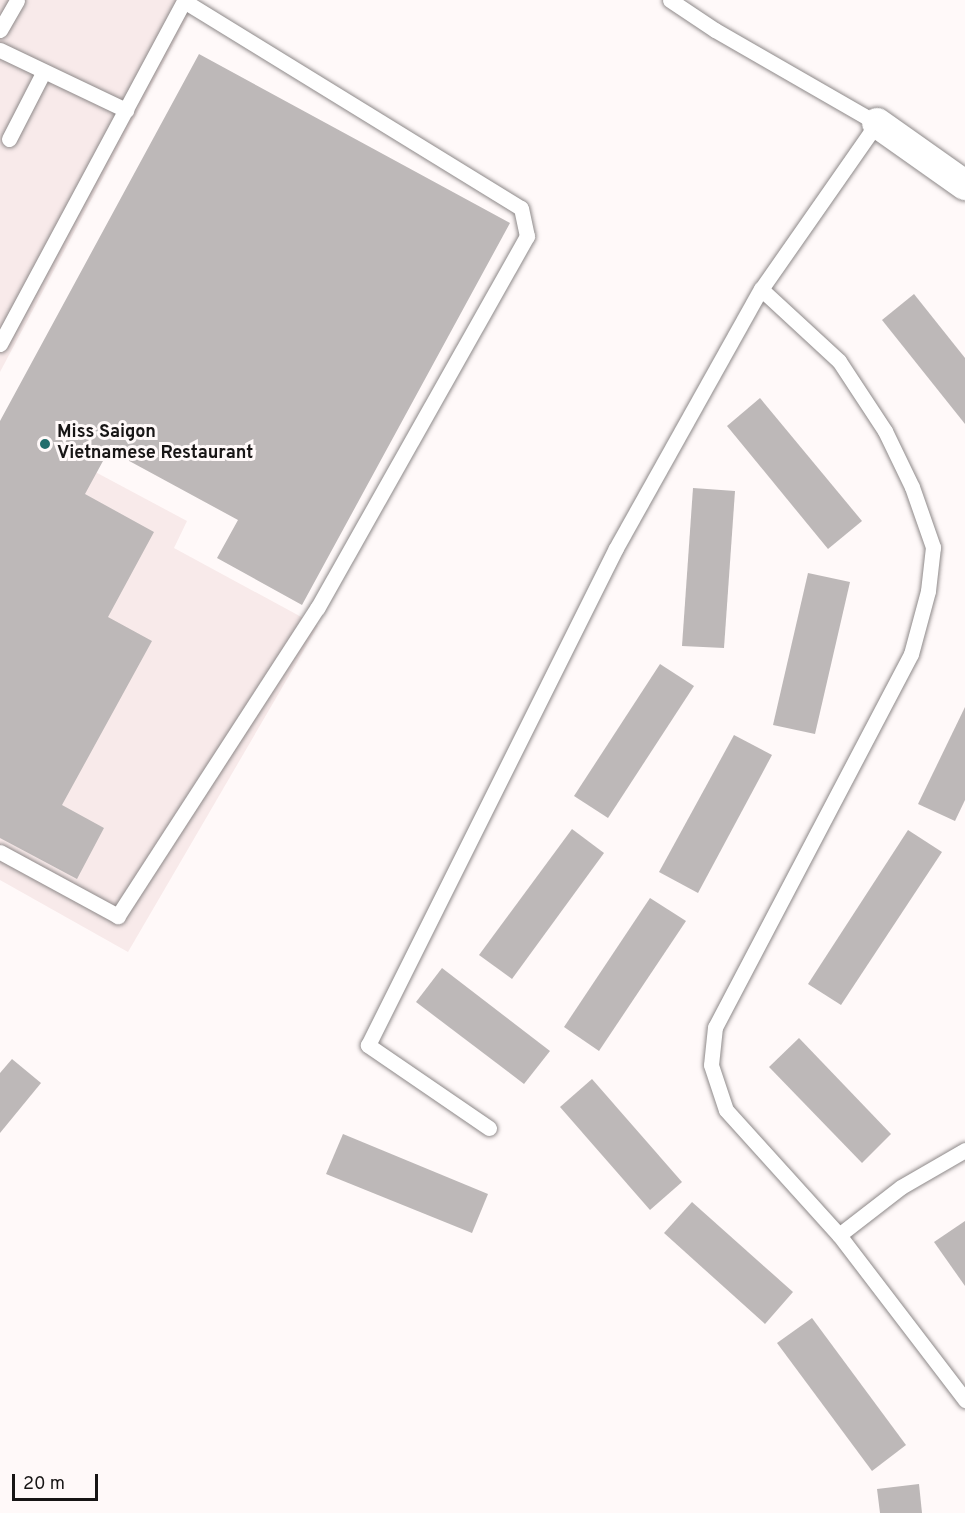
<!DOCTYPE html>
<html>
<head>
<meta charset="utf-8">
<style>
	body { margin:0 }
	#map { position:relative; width:965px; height:1513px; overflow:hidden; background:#fff9f9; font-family:Overpass,sans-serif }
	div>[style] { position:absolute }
	.built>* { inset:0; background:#f8eaea }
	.building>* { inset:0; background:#bdb8b8 }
	.roads { filter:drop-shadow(0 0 2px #8e8989) drop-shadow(0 0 2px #8e8989) }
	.service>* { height:15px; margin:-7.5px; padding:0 7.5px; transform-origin:7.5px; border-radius:7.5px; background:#fff }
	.minor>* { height:30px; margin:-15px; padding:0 15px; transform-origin:15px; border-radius:15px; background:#fff }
	.dots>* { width:16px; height:16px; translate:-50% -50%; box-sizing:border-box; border:3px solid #fff9f9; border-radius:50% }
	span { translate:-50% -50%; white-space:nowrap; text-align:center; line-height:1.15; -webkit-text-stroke:6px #fff9f9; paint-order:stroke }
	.poi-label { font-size:18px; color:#171515; font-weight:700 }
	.left { translate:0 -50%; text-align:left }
	.scale { position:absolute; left:12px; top:1474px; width:86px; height:27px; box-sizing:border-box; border:3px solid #171515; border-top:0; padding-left:8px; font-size:18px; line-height:21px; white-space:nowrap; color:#171515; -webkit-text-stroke:4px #fff9f9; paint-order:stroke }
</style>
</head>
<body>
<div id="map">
	<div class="built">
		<div style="clip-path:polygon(0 0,197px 0,0 372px)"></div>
		<div style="clip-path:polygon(0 421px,187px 521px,174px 548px,318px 626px,128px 952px,0 880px)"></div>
	</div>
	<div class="building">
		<div style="clip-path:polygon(199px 54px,510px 223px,302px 605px,217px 558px,238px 520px,109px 450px,85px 494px,154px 532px,108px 617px,152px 641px,62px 805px,104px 828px,77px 879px,0 838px,0 421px)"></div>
		<div style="clip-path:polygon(914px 294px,965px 358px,965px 424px,882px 320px)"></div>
		<div style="clip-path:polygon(760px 398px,862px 521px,828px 549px,727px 426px)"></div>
		<div style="clip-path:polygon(693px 488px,735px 491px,724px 648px,682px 646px)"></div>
		<div style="clip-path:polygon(808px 573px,850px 582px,815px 734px,773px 725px)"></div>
		<div style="clip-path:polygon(660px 664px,694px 686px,608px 818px,574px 796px)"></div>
		<div style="clip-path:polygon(965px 707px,965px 800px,955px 821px,918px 804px)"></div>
		<div style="clip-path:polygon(734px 735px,772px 755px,698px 893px,659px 872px)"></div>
		<div style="clip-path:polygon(572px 829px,604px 853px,512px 979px,479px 955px)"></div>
		<div style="clip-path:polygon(908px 830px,942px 852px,841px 1005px,808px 984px)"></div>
		<div style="clip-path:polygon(650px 898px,686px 921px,599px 1051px,564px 1027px)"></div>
		<div style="clip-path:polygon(442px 968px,550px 1051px,524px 1084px,416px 1002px)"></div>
		<div style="clip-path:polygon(799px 1038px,891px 1134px,862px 1163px,769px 1067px)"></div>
		<div style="clip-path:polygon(12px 1059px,41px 1083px,0 1133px,0 1073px)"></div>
		<div style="clip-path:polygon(592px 1079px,682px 1182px,650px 1210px,560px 1107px)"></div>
		<div style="clip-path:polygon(343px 1134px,488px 1194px,472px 1233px,326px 1174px)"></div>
		<div style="clip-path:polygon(692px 1202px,793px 1292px,765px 1324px,664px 1233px)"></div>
		<div style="clip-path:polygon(965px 1221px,965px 1286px,934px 1242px)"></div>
		<div style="clip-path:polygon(812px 1318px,906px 1445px,872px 1471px,777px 1343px)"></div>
		<div style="clip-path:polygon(919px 1484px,922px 1513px,880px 1513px,877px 1489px)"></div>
	</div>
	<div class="roads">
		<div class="service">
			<div style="left:670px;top:0;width:54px;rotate:33.7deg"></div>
			<div style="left:715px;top:30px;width:187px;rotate:29.9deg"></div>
			<div style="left:877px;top:123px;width:203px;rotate:124.9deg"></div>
			<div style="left:761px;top:289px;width:106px;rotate:42.7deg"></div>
			<div style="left:839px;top:361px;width:84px;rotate:56.7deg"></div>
			<div style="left:885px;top:431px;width:62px;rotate:64.3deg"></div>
			<div style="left:912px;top:487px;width:64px;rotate:70.7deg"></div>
			<div style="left:933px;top:547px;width:44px;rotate:96.5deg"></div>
			<div style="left:928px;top:591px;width:65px;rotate:105.1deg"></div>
			<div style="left:911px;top:654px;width:421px;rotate:117.7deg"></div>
			<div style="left:715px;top:1027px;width:38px;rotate:96deg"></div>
			<div style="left:711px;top:1065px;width:47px;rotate:71.6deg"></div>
			<div style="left:726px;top:1110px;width:169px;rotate:47.9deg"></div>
			<div style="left:839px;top:1235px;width:208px;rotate:52.6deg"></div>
			<div style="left:0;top:30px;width:34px;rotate:-60deg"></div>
			<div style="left:0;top:50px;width:140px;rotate:25.5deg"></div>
			<div style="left:9px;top:139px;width:76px;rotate:-62.8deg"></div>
			<div style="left:0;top:344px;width:389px;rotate:-61.8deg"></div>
			<div style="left:184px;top:1px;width:395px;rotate:31.6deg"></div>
			<div style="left:521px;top:208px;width:29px;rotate:78deg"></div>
			<div style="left:527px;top:236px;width:427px;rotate:119.4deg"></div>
			<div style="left:317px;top:608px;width:367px;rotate:122.9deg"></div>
			<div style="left:118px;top:916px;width:134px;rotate:-151.5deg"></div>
			<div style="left:489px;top:1128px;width:147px;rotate:-145.6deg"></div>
			<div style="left:368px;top:1045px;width:555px;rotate:-63.48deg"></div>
			<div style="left:616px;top:548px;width:297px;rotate:-60.8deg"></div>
			<div style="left:839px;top:1235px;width:78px;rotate:-37.7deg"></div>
			<div style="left:901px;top:1187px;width:74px;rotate:-30deg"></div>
		</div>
		<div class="minor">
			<div style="left:877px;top:123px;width:108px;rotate:35.2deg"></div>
		</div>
	</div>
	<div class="dots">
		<div style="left:45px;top:444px;background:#236e6c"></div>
	</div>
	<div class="poi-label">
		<span class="left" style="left:57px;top:444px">Miss Saigon<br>Vietnamese Restaurant</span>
	</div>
	<div class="scale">20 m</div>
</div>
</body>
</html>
